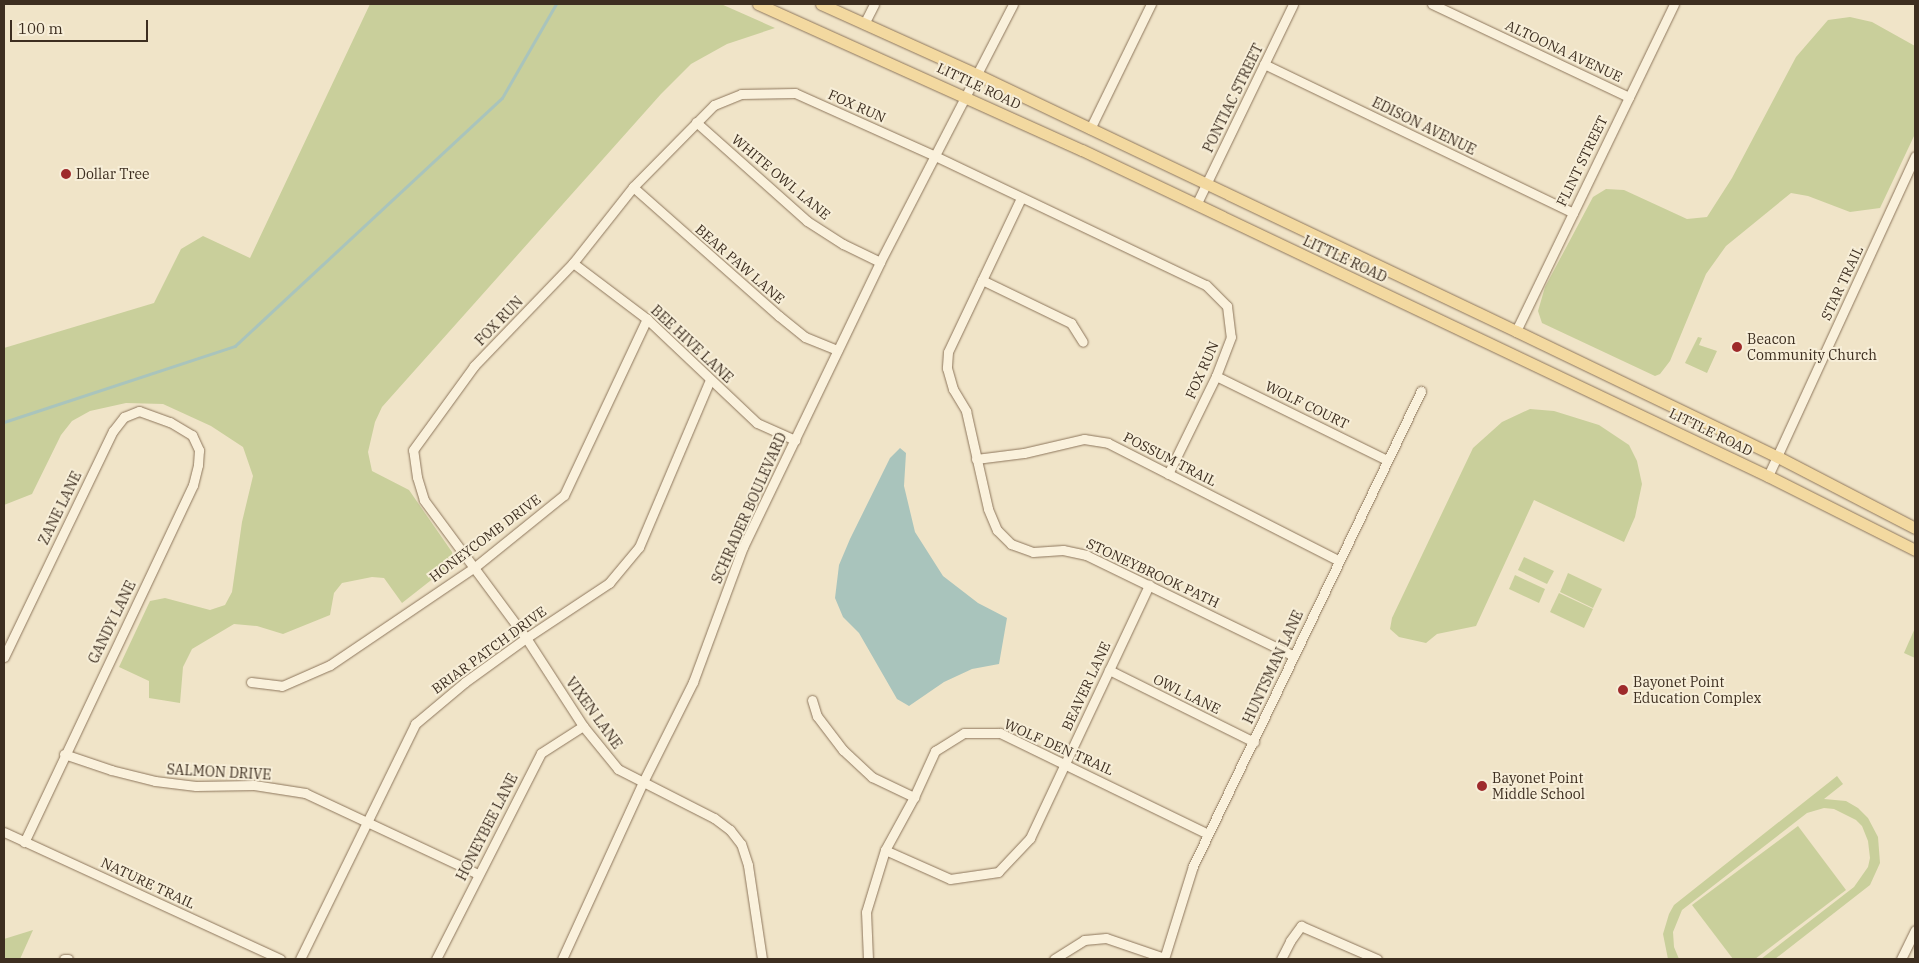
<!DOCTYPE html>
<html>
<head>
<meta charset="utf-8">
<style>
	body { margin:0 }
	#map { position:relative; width:1919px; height:963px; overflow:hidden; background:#f0e4c8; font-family:"IBM Plex Serif",serif }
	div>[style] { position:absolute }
	.green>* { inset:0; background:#c9cf9b }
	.water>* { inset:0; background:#a9c4bc }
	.stream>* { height:2.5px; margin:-1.25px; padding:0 1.25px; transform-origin:1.25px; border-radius:1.25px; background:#a9c4bc }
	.roads { filter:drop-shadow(0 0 1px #8d765c) drop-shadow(0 0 1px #8d765c) }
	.minor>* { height:9px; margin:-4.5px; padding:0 4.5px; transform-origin:4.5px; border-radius:4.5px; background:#faf1dc }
	.major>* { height:11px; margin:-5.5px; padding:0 5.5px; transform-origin:5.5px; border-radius:5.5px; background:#f3d9a0 }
	.dots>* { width:14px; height:14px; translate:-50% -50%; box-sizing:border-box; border:2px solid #f7eed8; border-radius:50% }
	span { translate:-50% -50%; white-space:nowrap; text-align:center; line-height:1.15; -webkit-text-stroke:4px #f7eed8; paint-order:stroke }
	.street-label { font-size:14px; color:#3d2e20 }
	.poi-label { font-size:14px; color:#3d2e20 }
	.left { translate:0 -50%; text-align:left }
	.frame { position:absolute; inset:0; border:5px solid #3d2e20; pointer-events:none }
	.scale { position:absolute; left:10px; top:20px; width:138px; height:22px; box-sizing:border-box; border:2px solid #3d2e20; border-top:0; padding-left:6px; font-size:15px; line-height:18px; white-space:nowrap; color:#3d2e20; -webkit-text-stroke:4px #f7eed8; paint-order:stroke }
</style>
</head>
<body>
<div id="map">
	<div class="green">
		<div style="clip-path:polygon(370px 4px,721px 4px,775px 28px,727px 44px,691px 64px,661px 94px,382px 407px,375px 422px,368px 452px,372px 471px,409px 490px,452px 552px,453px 559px,444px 570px,402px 603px,384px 578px,372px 577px,342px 583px,334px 593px,330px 615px,283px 634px,257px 626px,234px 624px,192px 649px,183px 667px,180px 703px,149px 698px,149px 681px,119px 667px,150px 601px,165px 598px,210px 610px,225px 605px,232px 592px,242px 522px,253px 476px,243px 447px,211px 426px,163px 404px,126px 403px,90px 411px,72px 421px,61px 435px,32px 494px,4px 505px,4px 348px,154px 303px,181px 249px,203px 236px,250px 258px)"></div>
		<div style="clip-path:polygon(1850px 17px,1872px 22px,1915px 46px,1915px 134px,1880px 208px,1850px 212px,1808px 196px,1791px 193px,1726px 246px,1706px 274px,1670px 361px,1660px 374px,1655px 376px,1542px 323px,1538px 311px,1545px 287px,1593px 197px,1606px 189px,1624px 190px,1687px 219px,1707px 217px,1732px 178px,1796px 57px,1828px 20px)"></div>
		<div style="clip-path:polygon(1698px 337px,1702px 338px,1699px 345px,1717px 351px,1707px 373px,1685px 363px)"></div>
		<div style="clip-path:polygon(1530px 409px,1554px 411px,1599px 425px,1629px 445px,1637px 461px,1642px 484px,1635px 517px,1624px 542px,1534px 500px,1476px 626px,1437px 634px,1426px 643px,1399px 637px,1390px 629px,1392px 618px,1473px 448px,1502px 422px)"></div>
		<div style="clip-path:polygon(1524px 557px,1554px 571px,1547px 584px,1518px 570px)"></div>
		<div style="clip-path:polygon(1568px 573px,1602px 589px,1593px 608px,1560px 592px)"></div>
		<div style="clip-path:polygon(1515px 575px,1545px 589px,1539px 603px,1509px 589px)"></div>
		<div style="clip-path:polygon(1559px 593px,1593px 609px,1584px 628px,1550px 612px)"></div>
		<div style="clip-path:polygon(1915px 628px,1915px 658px,1904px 653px)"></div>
		<div style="clip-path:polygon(1837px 776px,1843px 784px,1824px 799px,1846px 801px,1858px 808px,1868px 818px,1878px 837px,1880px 863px,1870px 885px,1775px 959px,1761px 959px,1854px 887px,1868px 867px,1870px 858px,1868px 841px,1862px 826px,1856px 820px,1834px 809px,1824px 808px,1807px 813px,1682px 910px,1673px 932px,1674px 947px,1679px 959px,1668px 959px,1663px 934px,1669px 914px,1674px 905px)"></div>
		<div style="clip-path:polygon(1798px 826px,1846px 890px,1755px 959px,1733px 959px,1692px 905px)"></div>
		<div style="clip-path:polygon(33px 930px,20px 959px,4px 959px,4px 939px)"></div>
	</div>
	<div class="water">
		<div style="clip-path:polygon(900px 448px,906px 453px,904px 486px,915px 532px,943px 576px,978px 603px,1007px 618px,999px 664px,972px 669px,944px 682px,909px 706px,897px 699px,859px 633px,843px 617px,835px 598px,839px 565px,850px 539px,890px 458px)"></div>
	</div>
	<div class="stream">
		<div style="left:4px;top:422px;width:243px;rotate:-18.2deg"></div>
		<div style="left:235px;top:346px;width:364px;rotate:-42.9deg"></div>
		<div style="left:502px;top:98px;width:108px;rotate:-60.1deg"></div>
	</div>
	<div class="roads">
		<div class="minor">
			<div style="left:1432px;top:4px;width:218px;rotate:25.3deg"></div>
			<div style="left:864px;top:24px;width:22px;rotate:-63deg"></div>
			<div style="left:1264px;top:64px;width:343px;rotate:25.7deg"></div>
			<div style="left:696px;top:122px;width:149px;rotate:41.7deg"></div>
			<div style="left:807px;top:221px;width:43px;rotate:32.6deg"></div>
			<div style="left:843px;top:244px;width:41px;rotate:25.9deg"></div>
			<div style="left:1090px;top:129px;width:139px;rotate:-64deg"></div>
			<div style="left:633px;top:187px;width:195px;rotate:41.5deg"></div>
			<div style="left:779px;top:316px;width:33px;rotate:39deg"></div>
			<div style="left:805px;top:337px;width:35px;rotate:22deg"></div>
			<div style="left:1021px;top:198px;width:170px;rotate:115.4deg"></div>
			<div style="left:948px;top:352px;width:16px;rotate:94deg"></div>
			<div style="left:947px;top:368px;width:22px;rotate:74deg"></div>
			<div style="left:953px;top:389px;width:26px;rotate:59deg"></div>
			<div style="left:966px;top:411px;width:100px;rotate:77.3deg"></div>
			<div style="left:988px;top:509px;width:23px;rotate:67deg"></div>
			<div style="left:997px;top:530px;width:20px;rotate:45deg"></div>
			<div style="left:1011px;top:544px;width:23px;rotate:20deg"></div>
			<div style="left:1033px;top:552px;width:30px;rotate:-4deg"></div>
			<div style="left:1063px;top:550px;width:24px;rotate:12deg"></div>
			<div style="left:1086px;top:555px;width:231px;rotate:25.9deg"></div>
			<div style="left:1196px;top:205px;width:223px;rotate:-64.2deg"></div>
			<div style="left:573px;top:263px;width:93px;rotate:37.1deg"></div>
			<div style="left:647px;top:319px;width:151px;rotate:43.4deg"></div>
			<div style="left:757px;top:423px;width:42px;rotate:24.1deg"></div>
			<div style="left:982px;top:280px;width:99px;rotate:25.8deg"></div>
			<div style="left:1071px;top:323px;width:22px;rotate:58deg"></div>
			<div style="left:1516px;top:331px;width:363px;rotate:-64.2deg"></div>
			<div style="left:1216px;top:376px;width:191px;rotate:26.2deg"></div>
			<div style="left:976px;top:459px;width:48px;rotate:-7.1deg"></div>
			<div style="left:1024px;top:453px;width:62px;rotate:-13.1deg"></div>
			<div style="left:1084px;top:439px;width:24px;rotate:9deg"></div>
			<div style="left:1108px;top:443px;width:258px;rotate:27deg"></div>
			<div style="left:1768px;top:476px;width:352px;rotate:-65.3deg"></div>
			<div style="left:4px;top:657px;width:251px;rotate:-64.3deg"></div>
			<div style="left:113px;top:431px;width:18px;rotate:-52deg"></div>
			<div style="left:124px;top:417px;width:16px;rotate:-22deg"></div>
			<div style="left:139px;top:411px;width:33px;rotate:20deg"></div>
			<div style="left:170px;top:422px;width:26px;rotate:31deg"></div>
			<div style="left:192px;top:435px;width:17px;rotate:65deg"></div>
			<div style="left:199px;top:450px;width:15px;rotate:94deg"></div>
			<div style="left:198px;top:465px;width:21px;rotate:104deg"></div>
			<div style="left:193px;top:485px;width:395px;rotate:115.3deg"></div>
			<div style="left:1109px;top:670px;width:162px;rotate:26.4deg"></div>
			<div style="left:251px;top:682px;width:31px;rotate:7deg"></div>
			<div style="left:282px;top:686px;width:52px;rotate:-23.6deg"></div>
			<div style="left:330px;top:665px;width:175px;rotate:-34.1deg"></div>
			<div style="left:475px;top:567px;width:114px;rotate:-39deg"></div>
			<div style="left:564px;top:495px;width:195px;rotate:-64.8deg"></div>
			<div style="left:812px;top:700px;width:17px;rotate:73deg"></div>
			<div style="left:817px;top:716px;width:43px;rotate:52.6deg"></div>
			<div style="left:843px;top:750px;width:40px;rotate:43deg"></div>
			<div style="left:872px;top:777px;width:47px;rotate:25.5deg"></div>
			<div style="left:64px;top:754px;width:50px;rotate:18.8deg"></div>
			<div style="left:111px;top:770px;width:45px;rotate:14deg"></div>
			<div style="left:155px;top:781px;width:41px;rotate:7deg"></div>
			<div style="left:196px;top:786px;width:58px;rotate:-1deg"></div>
			<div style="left:254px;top:785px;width:52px;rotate:8.9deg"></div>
			<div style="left:305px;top:793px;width:191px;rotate:25.1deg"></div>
			<div style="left:4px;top:832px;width:304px;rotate:24.7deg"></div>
			<div style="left:885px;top:850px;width:71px;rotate:24deg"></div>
			<div style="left:950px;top:879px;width:49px;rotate:-8.3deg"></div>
			<div style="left:998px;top:872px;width:47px;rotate:-46.7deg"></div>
			<div style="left:1030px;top:838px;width:280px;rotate:-64.8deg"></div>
			<div style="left:64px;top:959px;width:4px"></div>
			<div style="left:300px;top:959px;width:262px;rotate:-63.9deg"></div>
			<div style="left:415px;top:724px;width:65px;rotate:-40deg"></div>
			<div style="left:465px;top:682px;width:75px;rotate:-35.8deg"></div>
			<div style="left:526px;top:638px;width:100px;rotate:-33.5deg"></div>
			<div style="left:609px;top:583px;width:47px;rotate:-50.2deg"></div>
			<div style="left:639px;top:547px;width:181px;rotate:-67deg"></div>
			<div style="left:436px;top:959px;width:231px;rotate:-63deg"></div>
			<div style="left:541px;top:753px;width:50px;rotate:-32.7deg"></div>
			<div style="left:562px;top:959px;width:195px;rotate:-65.4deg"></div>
			<div style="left:643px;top:782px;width:112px;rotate:-63.4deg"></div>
			<div style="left:693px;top:682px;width:144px;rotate:-69.7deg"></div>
			<div style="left:743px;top:547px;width:316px;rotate:-64.3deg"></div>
			<div style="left:880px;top:262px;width:290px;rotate:-62.7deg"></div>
			<div style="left:762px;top:959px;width:95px;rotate:-98.5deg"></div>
			<div style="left:748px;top:865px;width:22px;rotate:-108deg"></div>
			<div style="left:741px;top:844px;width:18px;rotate:-128deg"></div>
			<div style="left:730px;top:830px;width:20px;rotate:-143deg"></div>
			<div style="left:714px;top:818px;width:108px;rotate:-153deg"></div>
			<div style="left:618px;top:769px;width:55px;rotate:-129.1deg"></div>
			<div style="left:583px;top:726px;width:105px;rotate:-122.9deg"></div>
			<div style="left:526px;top:638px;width:172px;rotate:-126.5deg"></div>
			<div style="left:424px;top:500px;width:24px;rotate:-107deg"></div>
			<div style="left:417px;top:477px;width:27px;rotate:-98deg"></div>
			<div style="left:413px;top:450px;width:104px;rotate:-54deg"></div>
			<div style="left:474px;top:366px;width:143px;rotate:-46.1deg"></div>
			<div style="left:573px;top:263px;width:97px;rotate:-51.7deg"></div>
			<div style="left:633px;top:187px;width:115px;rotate:-45.4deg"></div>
			<div style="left:714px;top:105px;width:29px;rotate:-22deg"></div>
			<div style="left:741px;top:94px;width:54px;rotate:-1.1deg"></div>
			<div style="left:795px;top:93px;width:151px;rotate:24.2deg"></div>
			<div style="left:933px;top:155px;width:302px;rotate:25.5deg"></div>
			<div style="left:1206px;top:285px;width:30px;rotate:45deg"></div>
			<div style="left:1227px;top:306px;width:31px;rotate:83deg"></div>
			<div style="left:1231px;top:337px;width:42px;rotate:111deg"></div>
			<div style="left:1216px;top:376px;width:109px;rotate:116.1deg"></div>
			<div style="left:868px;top:959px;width:47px;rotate:-92.4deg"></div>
			<div style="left:866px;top:912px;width:65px;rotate:-73deg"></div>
			<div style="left:885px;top:850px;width:60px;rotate:-61.3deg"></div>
			<div style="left:914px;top:797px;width:51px;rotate:-65.5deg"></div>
			<div style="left:935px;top:751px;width:34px;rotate:-32deg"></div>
			<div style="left:964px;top:733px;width:36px"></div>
			<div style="left:1000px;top:733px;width:231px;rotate:25.9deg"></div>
			<div style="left:1054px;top:959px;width:36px;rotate:-32deg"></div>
			<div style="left:1084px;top:940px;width:22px;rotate:-5deg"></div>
			<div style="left:1106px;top:938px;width:61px;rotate:19deg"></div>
			<div style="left:1164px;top:959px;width:97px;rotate:-72.7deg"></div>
			<div style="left:1193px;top:866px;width:527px;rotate:-64.36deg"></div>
			<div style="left:1281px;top:959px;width:20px;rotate:-63deg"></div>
			<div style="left:1290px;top:941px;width:19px;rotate:-54deg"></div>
			<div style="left:1301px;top:926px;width:83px;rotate:23.5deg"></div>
			<div style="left:1901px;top:959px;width:32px;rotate:-64deg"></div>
		</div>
		<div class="major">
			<div style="left:758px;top:4px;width:355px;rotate:24.3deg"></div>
			<div style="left:1082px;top:150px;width:760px;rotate:25.42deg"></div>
			<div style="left:1768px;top:476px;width:165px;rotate:26.7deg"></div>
			<div style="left:821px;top:4px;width:172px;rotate:24.3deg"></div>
			<div style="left:978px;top:75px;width:596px;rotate:25.45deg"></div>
			<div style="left:1516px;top:331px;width:291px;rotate:25.7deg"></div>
			<div style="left:1778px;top:457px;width:154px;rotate:27.4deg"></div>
		</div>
	</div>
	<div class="dots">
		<div style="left:66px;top:174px;background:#9e2a2b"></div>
		<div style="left:1737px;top:347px;background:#9e2a2b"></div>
		<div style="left:1623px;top:690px;background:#9e2a2b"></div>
		<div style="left:1482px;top:786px;background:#9e2a2b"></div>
	</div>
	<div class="street-label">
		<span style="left:1564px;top:51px;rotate:25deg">ALTOONA AVENUE</span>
		<span style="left:979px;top:86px;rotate:25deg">LITTLE ROAD</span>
		<span style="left:1233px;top:98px;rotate:-64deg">PONTIAC STREET</span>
		<span style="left:857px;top:106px;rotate:24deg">FOX RUN</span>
		<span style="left:1424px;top:126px;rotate:26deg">EDISON AVENUE</span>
		<span style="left:1582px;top:161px;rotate:-64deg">FLINT STREET</span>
		<span style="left:781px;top:177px;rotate:40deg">WHITE OWL LANE</span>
		<span style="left:1345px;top:259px;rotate:25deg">LITTLE ROAD</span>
		<span style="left:740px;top:264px;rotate:41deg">BEAR PAW LANE</span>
		<span style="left:1842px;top:283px;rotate:-65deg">STAR TRAIL</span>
		<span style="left:499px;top:321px;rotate:-46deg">FOX RUN</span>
		<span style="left:692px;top:344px;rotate:43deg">BEE HIVE LANE</span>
		<span style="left:1202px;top:370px;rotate:-66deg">FOX RUN</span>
		<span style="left:1307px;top:405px;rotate:26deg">WOLF COURT</span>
		<span style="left:1711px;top:432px;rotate:26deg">LITTLE ROAD</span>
		<span style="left:1170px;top:459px;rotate:27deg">POSSUM TRAIL</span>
		<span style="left:60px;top:508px;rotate:-64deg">ZANE LANE</span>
		<span style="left:749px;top:508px;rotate:-66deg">SCHRADER BOULEVARD</span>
		<span style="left:485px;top:538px;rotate:-37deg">HONEYCOMB DRIVE</span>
		<span style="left:1153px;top:573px;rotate:25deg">STONEYBROOK PATH</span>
		<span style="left:112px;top:622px;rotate:-64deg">GANDY LANE</span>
		<span style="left:489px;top:650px;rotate:-36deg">BRIAR PATCH DRIVE</span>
		<span style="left:1273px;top:667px;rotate:-65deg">HUNTSMAN LANE</span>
		<span style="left:1086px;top:686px;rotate:-65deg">BEAVER LANE</span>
		<span style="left:1187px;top:694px;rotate:26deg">OWL LANE</span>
		<span style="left:594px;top:713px;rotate:54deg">VIXEN LANE</span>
		<span style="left:1059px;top:747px;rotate:24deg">WOLF DEN TRAIL</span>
		<span style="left:219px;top:772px;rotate:3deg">SALMON DRIVE</span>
		<span style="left:487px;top:827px;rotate:-63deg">HONEYBEE LANE</span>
		<span style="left:148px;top:883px;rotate:25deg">NATURE TRAIL</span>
	</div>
	<div class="poi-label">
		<span class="left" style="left:76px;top:174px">Dollar Tree</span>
		<span class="left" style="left:1747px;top:347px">Beacon<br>Community Church</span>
		<span class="left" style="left:1633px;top:690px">Bayonet Point<br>Education Complex</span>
		<span class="left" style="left:1492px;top:786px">Bayonet Point<br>Middle School</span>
	</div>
	<div class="frame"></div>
	<div class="scale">100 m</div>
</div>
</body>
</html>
